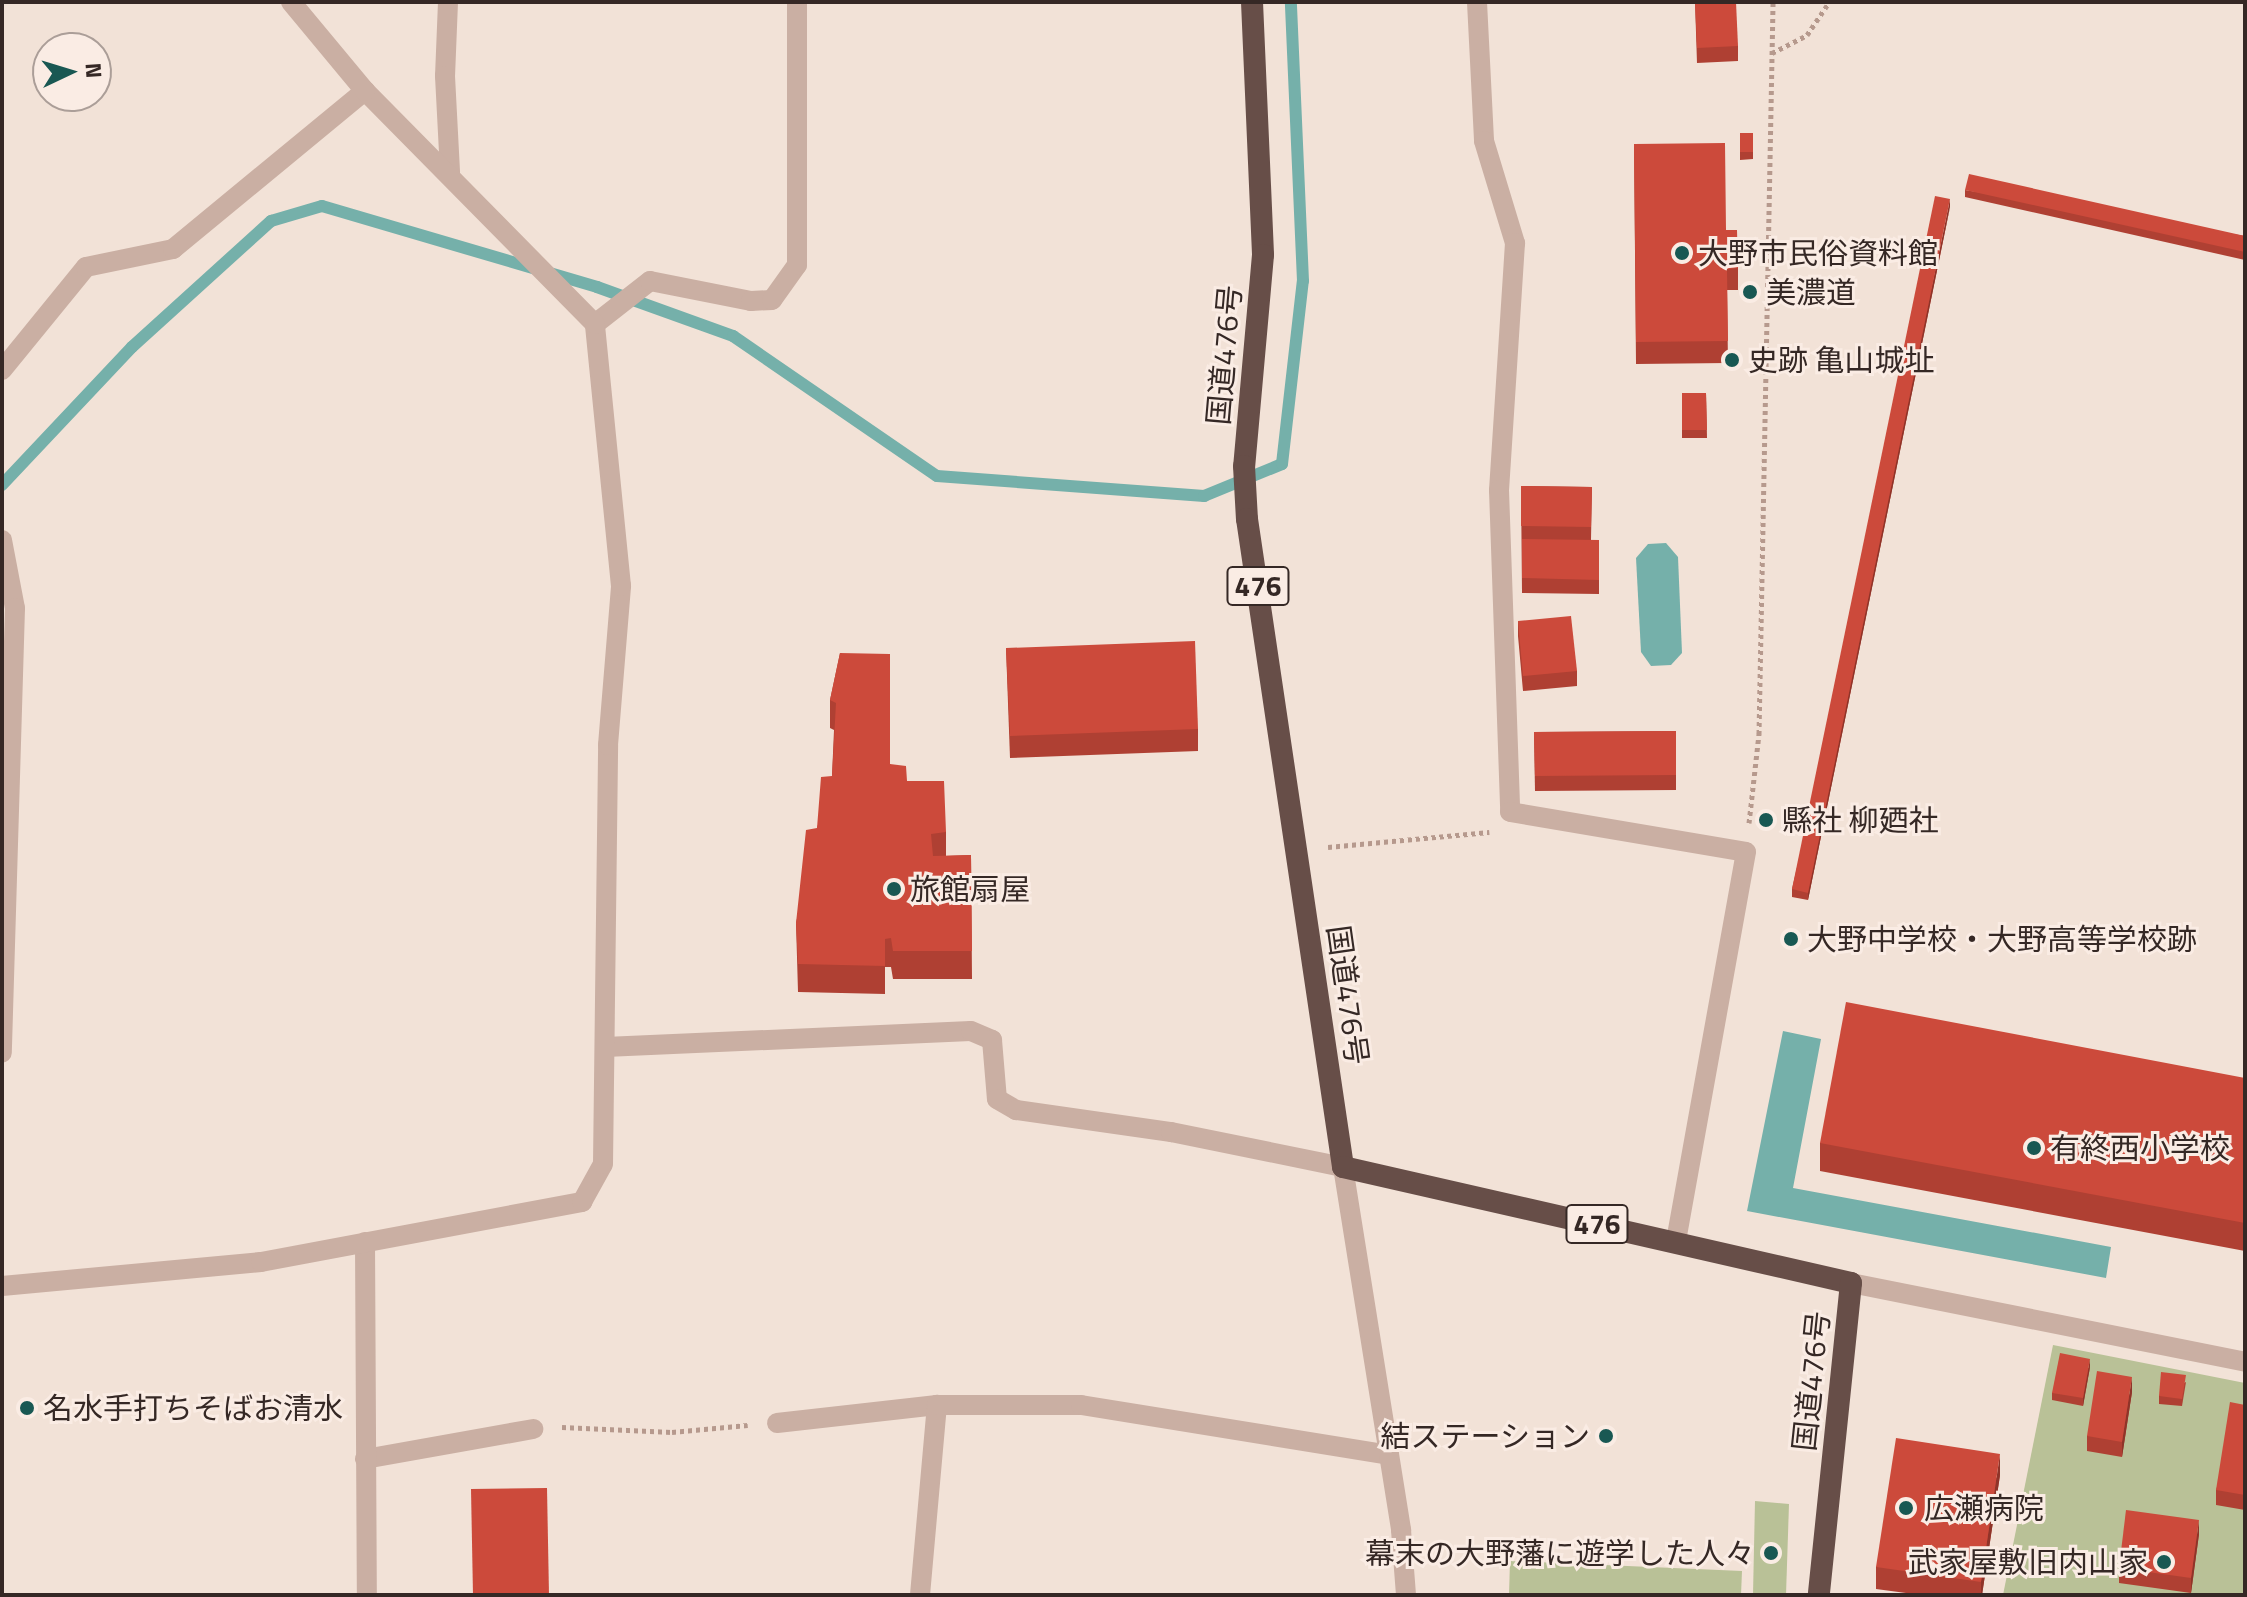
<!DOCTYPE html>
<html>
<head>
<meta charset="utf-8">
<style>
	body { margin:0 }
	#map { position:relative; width:2247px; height:1597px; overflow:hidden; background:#f2e2d7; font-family:"Titillium Web","Noto Sans JP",sans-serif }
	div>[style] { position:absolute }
	.green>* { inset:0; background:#b9c197 }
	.water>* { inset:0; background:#75b0aa }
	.stream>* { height:12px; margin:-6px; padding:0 6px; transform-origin:6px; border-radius:6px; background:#75b0aa }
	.path>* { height:5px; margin-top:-2.5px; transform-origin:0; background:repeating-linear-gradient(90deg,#b6998d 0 4px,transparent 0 8px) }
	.service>* { height:20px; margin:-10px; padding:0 10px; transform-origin:10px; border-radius:10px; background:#caafa3 }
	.minor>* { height:20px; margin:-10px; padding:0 10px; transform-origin:10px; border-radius:10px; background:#caafa3 }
	.tertiary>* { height:20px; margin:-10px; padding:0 10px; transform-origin:10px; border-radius:10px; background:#caafa3 }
	.trunk>* { height:22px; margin:-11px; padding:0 11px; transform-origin:11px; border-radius:11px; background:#674e48 }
	.wall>* { inset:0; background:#af4033 }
	.shaded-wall>* { inset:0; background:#8f3429 }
	.building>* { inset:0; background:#cc4a3b }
	.dots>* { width:22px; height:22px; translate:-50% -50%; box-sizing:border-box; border:4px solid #faece4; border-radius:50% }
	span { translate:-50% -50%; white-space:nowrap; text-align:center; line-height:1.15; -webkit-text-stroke:6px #faece4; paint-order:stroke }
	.shield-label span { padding:2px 6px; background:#faece4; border:2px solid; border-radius:6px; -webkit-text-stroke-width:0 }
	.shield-label { font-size:28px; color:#352825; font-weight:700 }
	.poi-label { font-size:30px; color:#352825 }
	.left { translate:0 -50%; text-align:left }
	.right { translate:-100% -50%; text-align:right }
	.street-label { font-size:30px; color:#352825 }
	.frame { position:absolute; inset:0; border:4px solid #352825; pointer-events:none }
	.north { position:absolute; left:32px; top:32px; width:80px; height:80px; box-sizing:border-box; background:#faece4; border:2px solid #ab9e98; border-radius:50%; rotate:86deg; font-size:22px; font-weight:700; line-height:32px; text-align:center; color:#352825 }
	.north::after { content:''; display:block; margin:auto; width:28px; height:36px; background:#195853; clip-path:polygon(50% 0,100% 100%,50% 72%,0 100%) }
</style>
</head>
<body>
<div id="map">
	<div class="green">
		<div style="clip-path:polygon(2053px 1345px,2245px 1383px,2245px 1595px,2003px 1595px)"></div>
		<div style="clip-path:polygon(1755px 1501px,1789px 1504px,1786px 1595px,1753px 1595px)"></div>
		<div style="clip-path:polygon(1510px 1561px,1742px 1571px,1741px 1595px,1509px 1595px)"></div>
	</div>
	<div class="water">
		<div style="clip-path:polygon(1666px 543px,1678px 557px,1682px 653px,1671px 665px,1651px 666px,1641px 652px,1636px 558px,1648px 544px)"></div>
		<div style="clip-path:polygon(1783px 1031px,1821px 1039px,1793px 1188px,2111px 1247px,2106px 1278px,1747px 1211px)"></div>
	</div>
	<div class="stream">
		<div style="left:2px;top:485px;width:190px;rotate:-46.7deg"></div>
		<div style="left:132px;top:347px;width:188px;rotate:-42.2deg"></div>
		<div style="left:271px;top:221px;width:53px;rotate:-16.4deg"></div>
		<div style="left:322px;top:206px;width:287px;rotate:16.4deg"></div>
		<div style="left:597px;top:287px;width:145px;rotate:19.8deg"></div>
		<div style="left:733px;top:336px;width:247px;rotate:34.5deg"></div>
		<div style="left:937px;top:476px;width:268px;rotate:4.3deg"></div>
		<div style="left:1204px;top:496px;width:84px;rotate:-22.3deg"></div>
		<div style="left:1282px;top:464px;width:184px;rotate:-83.5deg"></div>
		<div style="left:1303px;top:281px;width:279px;rotate:-92.5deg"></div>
	</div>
	<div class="path">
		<div style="left:1772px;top:53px;width:39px;rotate:-27deg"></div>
		<div style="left:1807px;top:35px;width:40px;rotate:-56deg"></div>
		<div style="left:1749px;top:823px;width:90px;rotate:-83.6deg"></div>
		<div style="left:1759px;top:734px;width:732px;rotate:-88.9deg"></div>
		<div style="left:1328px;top:847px;width:162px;rotate:-5.3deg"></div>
		<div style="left:562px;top:1427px;width:110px;rotate:2.6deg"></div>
		<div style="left:672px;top:1432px;width:76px;rotate:-5.3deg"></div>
	</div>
	<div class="service">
		<div style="left:448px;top:2px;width:74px;rotate:92.3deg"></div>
		<div style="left:445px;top:76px;width:97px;rotate:87deg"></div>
		<div style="left:595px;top:324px;width:70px;rotate:-38deg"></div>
		<div style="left:650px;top:281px;width:103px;rotate:11.2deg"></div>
		<div style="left:751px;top:301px;width:21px;rotate:-3deg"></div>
		<div style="left:772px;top:300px;width:43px;rotate:-54.5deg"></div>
		<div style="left:797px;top:265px;width:263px;rotate:-90deg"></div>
		<div style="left:2px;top:370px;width:133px;rotate:-50.8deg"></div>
		<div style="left:86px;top:267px;width:89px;rotate:-11.7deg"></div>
		<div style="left:173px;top:249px;width:249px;rotate:-39.5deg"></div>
		<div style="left:777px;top:1423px;width:161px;rotate:-6.4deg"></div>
		<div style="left:365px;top:1459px;width:171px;rotate:-10.1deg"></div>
		<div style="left:920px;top:1595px;width:191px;rotate:-84.9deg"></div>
		<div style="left:937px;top:1405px;width:144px"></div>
		<div style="left:1081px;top:1405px;width:312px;rotate:9.2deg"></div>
	</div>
	<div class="minor">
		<div style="left:1477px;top:2px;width:139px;rotate:87.1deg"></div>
		<div style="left:1484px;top:141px;width:107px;rotate:73.1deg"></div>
		<div style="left:1515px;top:243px;width:248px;rotate:93.7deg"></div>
		<div style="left:1499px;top:490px;width:322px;rotate:88deg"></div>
		<div style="left:1510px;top:812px;width:239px;rotate:9.6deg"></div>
		<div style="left:1746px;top:852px;width:395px;rotate:100.2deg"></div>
		<div style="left:2px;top:540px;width:69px;rotate:79.2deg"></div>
		<div style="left:15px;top:608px;width:445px;rotate:91.7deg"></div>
		<div style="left:605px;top:1047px;width:366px;rotate:-2.5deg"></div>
		<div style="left:971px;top:1031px;width:23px;rotate:23deg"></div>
		<div style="left:992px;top:1040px;width:59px;rotate:85.2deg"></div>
		<div style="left:997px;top:1099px;width:22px;rotate:30deg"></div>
		<div style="left:1016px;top:1110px;width:157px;rotate:8.1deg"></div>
		<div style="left:1171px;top:1132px;width:176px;rotate:11.5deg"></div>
		<div style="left:365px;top:1242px;width:353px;rotate:89.7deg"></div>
		<div style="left:2px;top:1286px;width:260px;rotate:-5.3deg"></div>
		<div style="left:261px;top:1262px;width:327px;rotate:-10.6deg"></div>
		<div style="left:582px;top:1202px;width:43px;rotate:-61.1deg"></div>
		<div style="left:603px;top:1164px;width:419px;rotate:-89.3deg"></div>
		<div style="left:608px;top:745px;width:160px;rotate:-85.3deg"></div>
		<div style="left:621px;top:586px;width:263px;rotate:-95.7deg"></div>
		<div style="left:595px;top:324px;width:327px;rotate:-134.6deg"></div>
		<div style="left:365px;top:91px;width:116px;rotate:-129.7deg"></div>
	</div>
	<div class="tertiary">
		<div style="left:1343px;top:1167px;width:368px;rotate:80.9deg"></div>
		<div style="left:1401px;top:1530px;width:65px;rotate:85.6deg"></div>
		<div style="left:1851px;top:1283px;width:402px;rotate:11.3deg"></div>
	</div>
	<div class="trunk">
		<div style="left:1252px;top:2px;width:253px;rotate:87.5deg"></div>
		<div style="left:1263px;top:255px;width:212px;rotate:95.1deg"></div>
		<div style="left:1244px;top:466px;width:53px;rotate:86.8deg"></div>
		<div style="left:1247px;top:519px;width:655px;rotate:81.57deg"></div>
		<div style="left:1343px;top:1167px;width:521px;rotate:12.86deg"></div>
		<div style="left:1851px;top:1283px;width:314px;rotate:95.9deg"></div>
	</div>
	<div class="wall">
		<div style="clip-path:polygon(1695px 2px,1738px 46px,1738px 61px,1697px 63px)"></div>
		<div style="clip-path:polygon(1740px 133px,1753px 133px,1753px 159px,1740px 160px)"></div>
		<div style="clip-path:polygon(1634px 144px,1726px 230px,1738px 268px,1738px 290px,1727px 290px,1728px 363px,1636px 364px)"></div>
		<div style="clip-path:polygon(1965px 190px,2245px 236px,2245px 260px,1965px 197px)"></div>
		<div style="clip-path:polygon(1950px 207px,1808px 900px,1792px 897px,1792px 889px)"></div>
		<div style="clip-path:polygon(1682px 393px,1706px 393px,1707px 438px,1682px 438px)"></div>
		<div style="clip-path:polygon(1521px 486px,1592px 487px,1591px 540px,1599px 540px,1599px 594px,1522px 593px)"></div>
		<div style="clip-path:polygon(1518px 621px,1577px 671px,1577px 686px,1523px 691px,1518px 636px)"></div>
		<div style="clip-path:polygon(1006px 648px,1198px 729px,1198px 751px,1010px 758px)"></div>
		<div style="clip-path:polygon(840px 653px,890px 764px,907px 781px,946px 832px,946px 856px,971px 855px,972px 979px,893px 979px,891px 967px,885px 967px,885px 994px,798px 992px,796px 923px,817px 828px,832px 776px,834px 730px,830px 728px,830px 700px)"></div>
		<div style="clip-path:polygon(1676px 731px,1676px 790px,1535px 791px,1534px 732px)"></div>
		<div style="clip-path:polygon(2245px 1078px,2245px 1251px,1820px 1171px,1820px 1143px)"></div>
		<div style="clip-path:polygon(2090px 1367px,2083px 1406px,2052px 1400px,2052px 1393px)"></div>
		<div style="clip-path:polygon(2186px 1382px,2182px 1406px,2159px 1404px,2159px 1396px)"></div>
		<div style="clip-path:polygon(2132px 1392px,2122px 1457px,2087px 1451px,2087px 1436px)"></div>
		<div style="clip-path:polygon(2245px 1405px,2245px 1510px,2216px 1505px,2216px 1490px)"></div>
		<div style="clip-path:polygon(2000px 1475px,1982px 1595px,1921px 1595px,1876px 1589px,1876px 1567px)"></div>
		<div style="clip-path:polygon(2199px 1534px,2191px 1593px,2119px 1583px,2119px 1568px)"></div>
	</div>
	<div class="shaded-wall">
		<div style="clip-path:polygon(1950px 199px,1950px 207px,1808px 900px,1808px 893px)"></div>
		<div style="clip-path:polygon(2090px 1359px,2090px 1367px,2083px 1406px,2083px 1398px)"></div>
		<div style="clip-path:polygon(2132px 1377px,2132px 1392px,2122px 1457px,2122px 1442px)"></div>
		<div style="clip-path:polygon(2000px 1454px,2000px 1475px,1982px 1595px,1981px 1595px,1981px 1582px)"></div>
		<div style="clip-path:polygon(2199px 1520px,2199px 1534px,2191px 1593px,2191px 1578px)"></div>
	</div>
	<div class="building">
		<div style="clip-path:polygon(1695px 2px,1736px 2px,1738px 46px,1697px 48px)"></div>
		<div style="clip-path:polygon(1740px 133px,1753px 133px,1753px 152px,1740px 152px)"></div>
		<div style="clip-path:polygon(1725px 143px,1726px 230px,1737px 230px,1738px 268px,1727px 269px,1728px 341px,1636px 342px,1634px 144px)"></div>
		<div style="clip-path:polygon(1969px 174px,2245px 236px,2245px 252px,1965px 190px)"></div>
		<div style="clip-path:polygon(1935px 196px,1950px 199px,1808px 893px,1792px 889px)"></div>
		<div style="clip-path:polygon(1682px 393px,1706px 393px,1707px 430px,1682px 430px)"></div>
		<div style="clip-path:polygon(1521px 486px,1592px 487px,1591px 527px,1521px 526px)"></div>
		<div style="clip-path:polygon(1522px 539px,1599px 540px,1599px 580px,1522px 578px)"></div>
		<div style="clip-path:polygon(1571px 616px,1577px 671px,1523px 676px,1518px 621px)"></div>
		<div style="clip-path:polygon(1195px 641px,1198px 729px,1010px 736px,1006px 648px)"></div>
		<div style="clip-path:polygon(840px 653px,890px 654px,890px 764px,906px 766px,907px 781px,944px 781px,946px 832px,931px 834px,933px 856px,971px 855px,972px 951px,893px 951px,891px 938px,885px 939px,885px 966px,798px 964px,796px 923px,806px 830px,817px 828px,821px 777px,832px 776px,836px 703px,830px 700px)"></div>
		<div style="clip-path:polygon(1676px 731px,1676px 775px,1535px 776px,1534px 732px)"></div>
		<div style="clip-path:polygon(1846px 1002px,2245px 1078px,2245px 1223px,1820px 1143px)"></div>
		<div style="clip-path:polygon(2060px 1353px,2090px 1359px,2083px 1398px,2052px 1393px)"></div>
		<div style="clip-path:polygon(2097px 1371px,2132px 1377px,2122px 1442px,2087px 1436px)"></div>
		<div style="clip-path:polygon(2161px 1372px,2186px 1375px,2182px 1399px,2159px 1396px)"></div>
		<div style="clip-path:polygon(2230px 1402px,2245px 1405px,2245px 1495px,2216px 1490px)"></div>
		<div style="clip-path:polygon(1896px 1438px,2000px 1454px,1981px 1582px,1876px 1567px)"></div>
		<div style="clip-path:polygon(547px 1488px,549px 1595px,473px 1595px,471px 1489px)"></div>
		<div style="clip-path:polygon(2126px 1510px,2199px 1520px,2191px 1578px,2119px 1568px)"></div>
	</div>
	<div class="dots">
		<div style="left:1682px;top:253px;background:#195853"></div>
		<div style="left:1750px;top:292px;background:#195853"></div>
		<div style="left:1732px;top:360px;background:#195853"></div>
		<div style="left:1766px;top:820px;background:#195853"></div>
		<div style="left:894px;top:889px;background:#195853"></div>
		<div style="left:1791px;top:939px;background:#195853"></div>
		<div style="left:2034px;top:1148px;background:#195853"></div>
		<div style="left:27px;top:1408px;background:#195853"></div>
		<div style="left:1606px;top:1436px;background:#195853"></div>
		<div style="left:1906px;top:1508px;background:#195853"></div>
		<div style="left:1771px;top:1553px;background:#195853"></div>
		<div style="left:2164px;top:1562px;background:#195853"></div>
	</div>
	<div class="shield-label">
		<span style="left:1258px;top:586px">476</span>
		<span style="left:1597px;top:1224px">476</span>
	</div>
	<div class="poi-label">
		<span class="left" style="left:1698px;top:253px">大野市民俗資料館</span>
		<span class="left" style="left:1766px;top:292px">美濃道</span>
		<span class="left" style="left:1748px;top:360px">史跡 亀山城址</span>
		<span class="left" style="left:1782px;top:820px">縣社 柳廼社</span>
		<span class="left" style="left:910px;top:889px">旅館扇屋</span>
		<span class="left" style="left:1807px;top:939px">大野中学校・大野高等学校跡</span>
		<span class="left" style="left:2050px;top:1148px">有終西小学校</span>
		<span class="left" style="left:43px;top:1408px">名水手打ちそばお清水</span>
		<span class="right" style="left:1590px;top:1436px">結ステーション</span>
		<span class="left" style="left:1924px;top:1508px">広瀬病院</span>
		<span class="right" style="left:1755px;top:1553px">幕末の大野藩に遊学した人々</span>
		<span class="right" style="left:2148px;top:1562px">武家屋敷旧内山家</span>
	</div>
	<div class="street-label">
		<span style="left:1224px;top:355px;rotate:-85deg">国道476号</span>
		<span style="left:1348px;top:995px;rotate:82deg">国道476号</span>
		<span style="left:1811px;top:1381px;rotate:-84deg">国道476号</span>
	</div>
	<div class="frame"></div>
	<div class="north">N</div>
</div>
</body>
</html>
